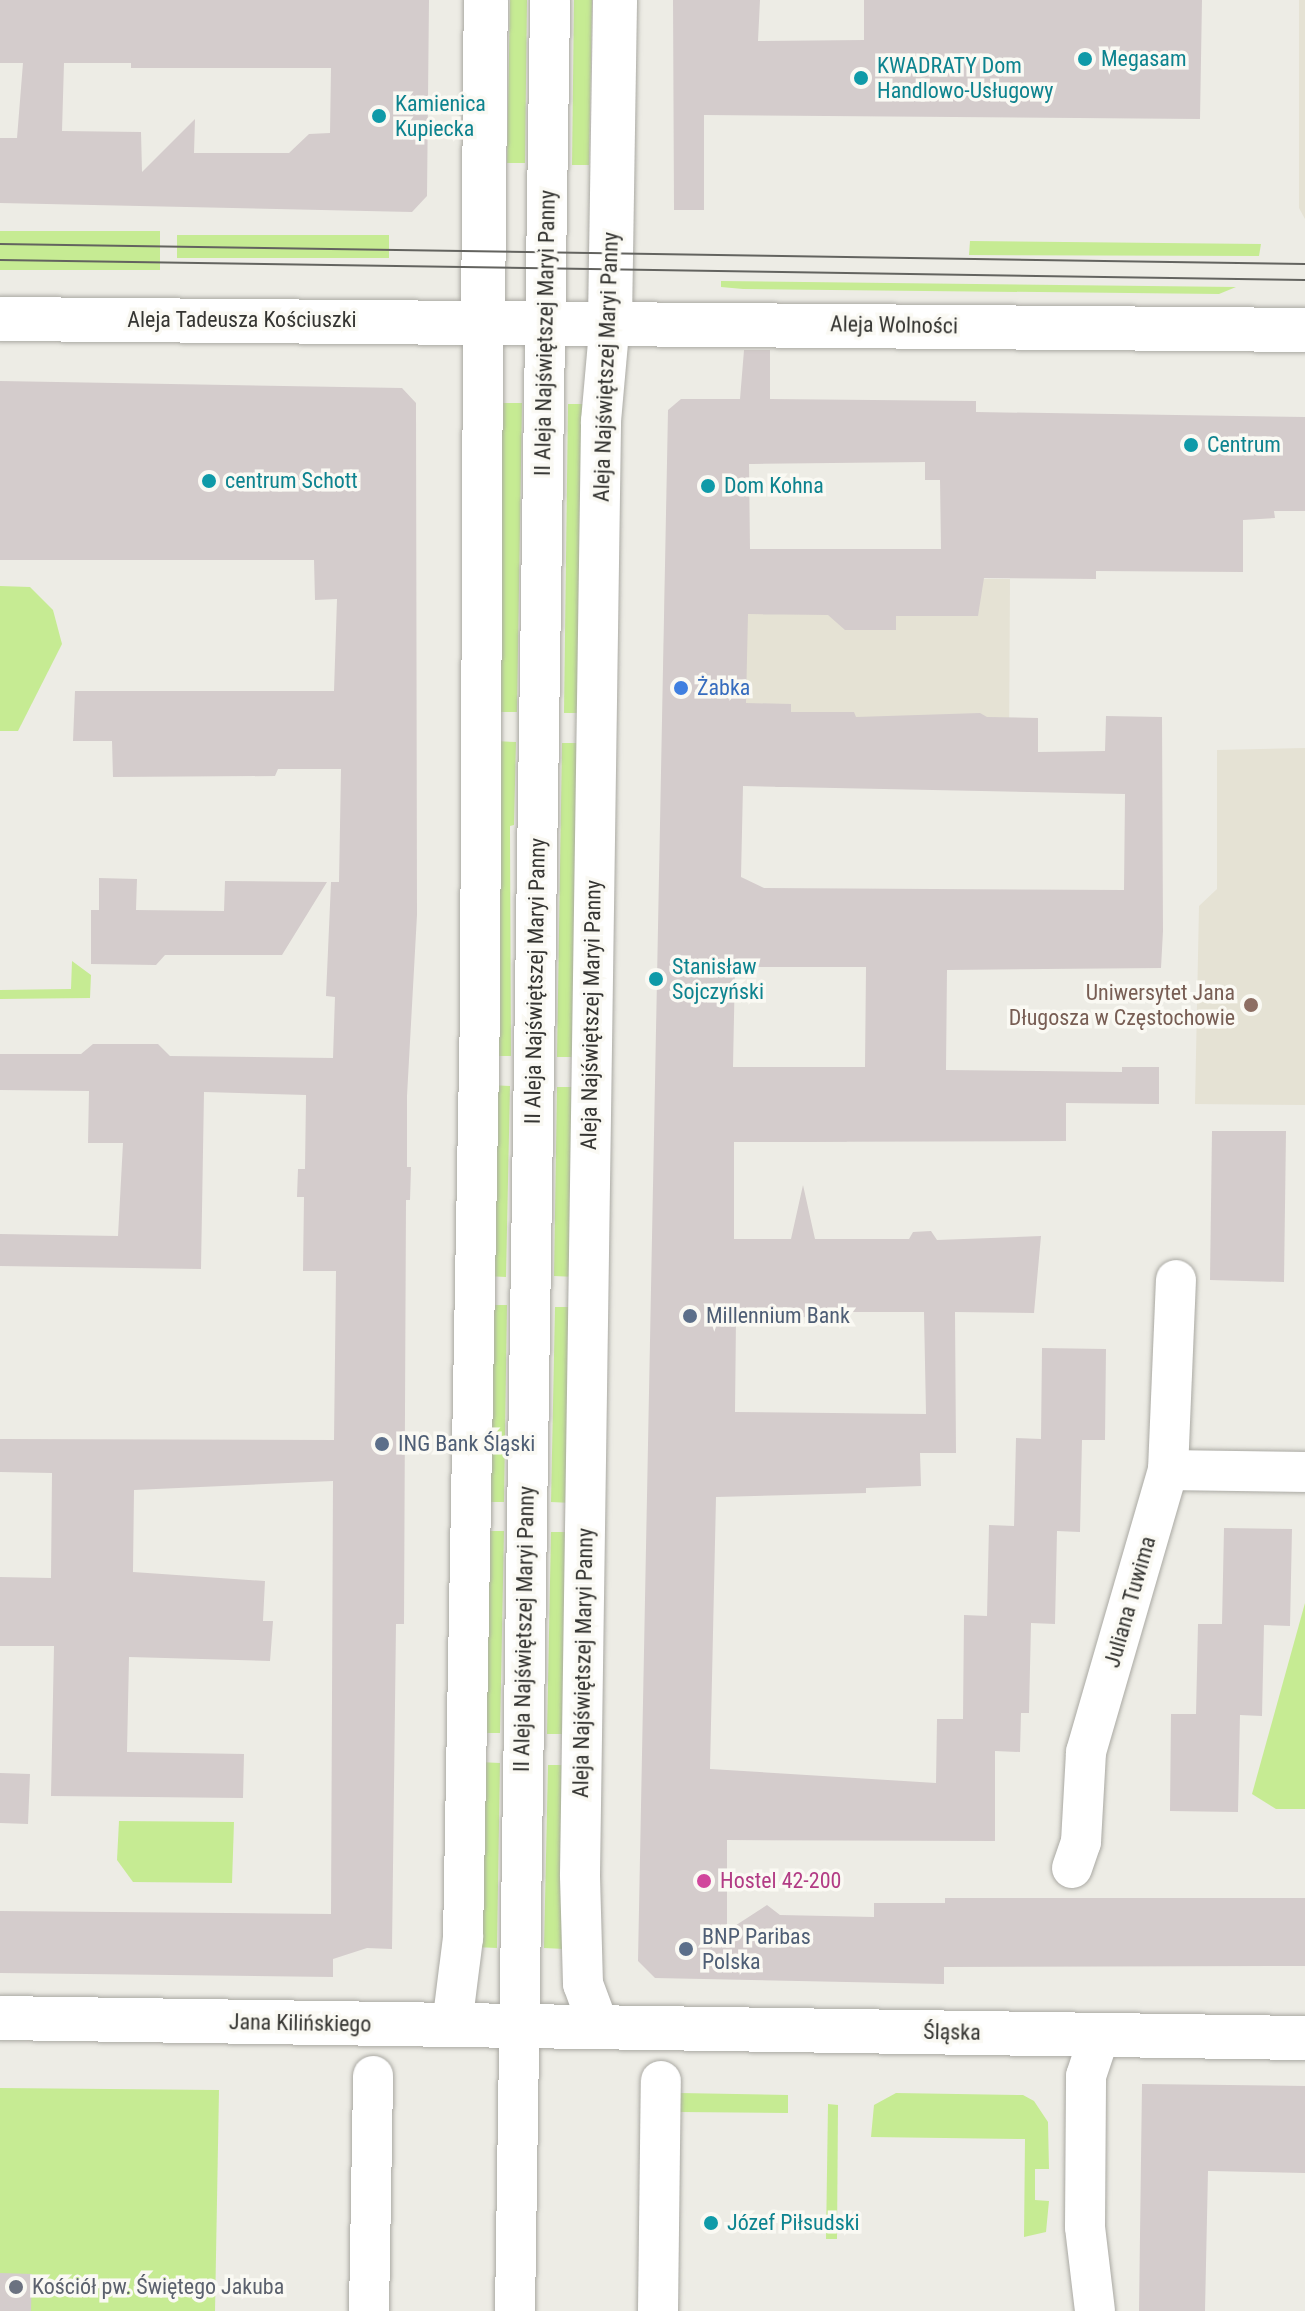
<!DOCTYPE html>
<html>
<head>
<meta charset="utf-8">
<style>
	body { margin:0 }
	#map { position:relative; width:1305px; height:2311px; overflow:hidden; background:#edece5; font-family:"Roboto Condensed",sans-serif }
	div>[style] { position:absolute }
	.built>* { inset:0; background:#e5e2d4 }
	.green>* { inset:0; background:#c6eb93 }
	.building>* { inset:0; background:#d4cccc }
	.roads { filter:drop-shadow(0 0 2px #aaa9a3) drop-shadow(0 0 2px #aaa9a3) }
	.street>* { height:40px; margin:-20px; padding:0 20px; transform-origin:20px; border-radius:20px; background:#fff }
	.secondary>* { height:44px; margin:-22px; padding:0 22px; transform-origin:22px; border-radius:22px; background:#fff }
	.tram>* { height:2px; margin:-1px; padding:0 1px; transform-origin:1px; border-radius:1px; background:#63635f }
	.dots>* { width:22px; height:22px; translate:-50% -50%; box-sizing:border-box; border:4px solid #faf9f3; border-radius:50% }
	span { translate:-50% -50%; white-space:nowrap; text-align:center; line-height:1.15; -webkit-text-stroke:7px #faf9f3; paint-order:stroke }
	.culture-label { font-size:22px; color:#0d838f }
	.left { translate:0 -50%; text-align:left }
	.street-label { font-size:22px; color:#353532 }
	.shop-label { font-size:22px; color:#366cbe }
	.education-label { font-size:22px; color:#785e54 }
	.right { translate:-100% -50%; text-align:right }
	.service-label { font-size:22px; color:#4e5e75 }
	.hotel-label { font-size:22px; color:#b23c85 }
	.worship-label { font-size:22px; color:#5b616d }
</style>
</head>
<body>
<div id="map">
	<div class="built">
		<div style="clip-path:polygon(1299px 0,1305px 0,1305px 219px,1299px 208px)"></div>
		<div style="clip-path:polygon(665px 576px,1010px 579px,1009px 752px,662px 751px)"></div>
		<div style="clip-path:polygon(1305px 748px,1305px 1105px,1195px 1104px,1199px 906px,1217px 889px,1217px 750px)"></div>
	</div>
	<div class="green">
		<div style="clip-path:polygon(510px 0,527px 0,525px 163px,507px 163px)"></div>
		<div style="clip-path:polygon(574px 0,592px 0,589px 165px,572px 165px)"></div>
		<div style="clip-path:polygon(0 231px,160px 231px,160px 270px,0 270px)"></div>
		<div style="clip-path:polygon(177px 235px,389px 235px,389px 258px,177px 258px)"></div>
		<div style="clip-path:polygon(970px 241px,1261px 244px,1259px 256px,969px 255px)"></div>
		<div style="clip-path:polygon(721px 281px,1236px 287px,1219px 294px,743px 289px,721px 287px)"></div>
		<div style="clip-path:polygon(499px 403px,522px 403px,517px 712px,495px 712px)"></div>
		<div style="clip-path:polygon(568px 404px,590px 404px,585px 713px,564px 713px)"></div>
		<div style="clip-path:polygon(0 586px,30px 587px,53px 610px,62px 644px,18px 731px,0 731px)"></div>
		<div style="clip-path:polygon(494px 741px,516px 742px,514px 825px,510px 826px,511px 1056px,489px 1056px)"></div>
		<div style="clip-path:polygon(562px 743px,584px 743px,579px 1057px,557px 1057px)"></div>
		<div style="clip-path:polygon(72px 961px,91px 975px,90px 998px,0 999px,0 990px,71px 989px)"></div>
		<div style="clip-path:polygon(489px 1085px,510px 1086px,506px 1277px,486px 1276px)"></div>
		<div style="clip-path:polygon(557px 1087px,580px 1087px,576px 1277px,554px 1276px)"></div>
		<div style="clip-path:polygon(486px 1305px,507px 1305px,504px 1502px,482px 1502px)"></div>
		<div style="clip-path:polygon(555px 1307px,576px 1307px,572px 1503px,551px 1502px)"></div>
		<div style="clip-path:polygon(482px 1531px,504px 1531px,500px 1733px,478px 1733px)"></div>
		<div style="clip-path:polygon(551px 1532px,574px 1532px,568px 1734px,547px 1734px)"></div>
		<div style="clip-path:polygon(1305px 1603px,1305px 1809px,1276px 1809px,1252px 1794px)"></div>
		<div style="clip-path:polygon(478px 1762px,500px 1763px,497px 1948px,475px 1947px)"></div>
		<div style="clip-path:polygon(548px 1765px,568px 1765px,565px 1949px,544px 1948px)"></div>
		<div style="clip-path:polygon(119px 1821px,234px 1822px,232px 1883px,133px 1882px,117px 1860px)"></div>
		<div style="clip-path:polygon(0 2088px,219px 2090px,215px 2311px,0 2311px)"></div>
		<div style="clip-path:polygon(680px 2093px,788px 2095px,788px 2113px,680px 2112px)"></div>
		<div style="clip-path:polygon(896px 2093px,1023px 2095px,1034px 2101px,1048px 2122px,1049px 2169px,1035px 2169px,1035px 2200px,1049px 2201px,1046px 2232px,1024px 2237px,1025px 2139px,871px 2137px,874px 2105px)"></div>
		<div style="clip-path:polygon(828px 2104px,838px 2105px,837px 2239px,826px 2239px)"></div>
	</div>
	<div class="building">
		<div style="clip-path:polygon(evenodd,0 0,429px 0,427px 196px,412px 212px,0 203px,0 138px,17px 138px,23px 63px,0 63px,0 0,64px 63px,131px 63px,131px 68px,331px 68px,330px 133px,309px 134px,289px 153px,194px 153px,195px 119px,142px 172px,141px 132px,62px 131px,64px 63px)"></div>
		<div style="clip-path:polygon(673px 0,760px 0,758px 41px,864px 40px,864px 0,1202px 0,1200px 119px,704px 115px,704px 210px,674px 210px)"></div>
		<div style="clip-path:polygon(evenodd,744px 350px,770px 350px,770px 399px,976px 401px,976px 412px,1305px 417px,1305px 511px,1274px 511px,1275px 518px,1243px 520px,1243px 572px,1096px 571px,1096px 579px,984px 578px,978px 616px,896px 616px,896px 630px,845px 630px,828px 615px,748px 614px,746px 703px,791px 704px,791px 712px,854px 712px,856px 717px,980px 713px,987px 717px,1038px 718px,1038px 752px,1105px 751px,1106px 716px,1162px 717px,1163px 931px,1161px 968px,947px 970px,946px 1070px,1122px 1072px,1122px 1067px,1159px 1067px,1159px 1104px,1066px 1103px,1066px 1141px,734px 1142px,734px 1239px,791px 1239px,803px 1185px,815px 1239px,909px 1239px,913px 1232px,931px 1231px,937px 1240px,1041px 1236px,1034px 1313px,955px 1312px,956px 1453px,920px 1453px,921px 1486px,866px 1488px,866px 1493px,716px 1497px,710px 1769px,936px 1783px,937px 1719px,963px 1719px,964px 1615px,987px 1616px,989px 1525px,1014px 1526px,1016px 1438px,1041px 1439px,1042px 1348px,1106px 1349px,1105px 1440px,1082px 1440px,1080px 1532px,1057px 1531px,1055px 1624px,1031px 1623px,1029px 1713px,1021px 1713px,1020px 1752px,995px 1751px,995px 1841px,727px 1840px,727px 1931px,767px 1905px,780px 1915px,874px 1917px,874px 1903px,945px 1903px,945px 1898px,1305px 1898px,1305px 1966px,944px 1967px,944px 1984px,655px 1978px,638px 1961px,668px 410px,681px 399px,740px 399px,744px 350px,925px 462px,925px 480px,940px 480px,941px 549px,750px 549px,749px 464px,925px 462px,744px 350px,743px 786px,1125px 794px,1124px 890px,764px 888px,741px 877px,743px 786px,744px 350px,735px 967px,866px 967px,865px 1067px,733px 1067px,735px 967px,744px 350px,818px 1312px,924px 1312px,926px 1414px,735px 1412px,736px 1318px,816px 1317px,818px 1312px)"></div>
		<div style="clip-path:polygon(0 381px,402px 388px,416px 403px,417px 915px,407px 1096px,407px 1167px,411px 1167px,410px 1200px,406px 1200px,404px 1624px,396px 1624px,392px 1949px,367px 1948px,333px 1959px,333px 1977px,0 1973px,0 1911px,331px 1914px,333px 1481px,134px 1490px,133px 1572px,265px 1581px,263px 1621px,273px 1621px,270px 1661px,129px 1657px,127px 1752px,244px 1754px,243px 1798px,51px 1796px,54px 1646px,0 1646px,0 1577px,51px 1578px,52px 1473px,0 1472px,0 1439px,334px 1440px,336px 1271px,303px 1271px,304px 1197px,297px 1197px,298px 1169px,305px 1169px,306px 1095px,204px 1092px,201px 1269px,0 1266px,0 1234px,118px 1236px,123px 1143px,88px 1143px,89px 1091px,0 1090px,0 1054px,81px 1054px,93px 1044px,158px 1044px,170px 1056px,333px 1058px,335px 997px,326px 996px,331px 882px,339px 882px,341px 769px,278px 769px,275px 776px,113px 777px,112px 741px,73px 741px,75px 691px,334px 691px,337px 599px,315px 600px,314px 560px,0 560px)"></div>
		<div style="clip-path:polygon(99px 878px,137px 879px,136px 910px,224px 911px,225px 881px,327px 882px,282px 955px,165px 955px,156px 965px,91px 964px,91px 910px,99px 910px)"></div>
		<div style="clip-path:polygon(1212px 1131px,1286px 1131px,1284px 1282px,1210px 1280px)"></div>
		<div style="clip-path:polygon(1224px 1528px,1292px 1529px,1290px 1626px,1264px 1625px,1262px 1716px,1240px 1715px,1238px 1812px,1170px 1811px,1171px 1714px,1196px 1714px,1198px 1624px,1222px 1624px)"></div>
		<div style="clip-path:polygon(0 1773px,30px 1774px,28px 1824px,0 1823px)"></div>
		<div style="clip-path:polygon(1142px 2084px,1305px 2086px,1305px 2173px,1208px 2171px,1205px 2311px,1139px 2311px)"></div>
		<div style="clip-path:polygon(0 2273px,32px 2274px,31px 2311px,0 2311px)"></div>
	</div>
	<div class="roads">
		<div class="street">
			<div style="left:1168px;top:1470px;width:190px;rotate:-87.6deg"></div>
			<div style="left:1072px;top:1868px;width:28px;rotate:-71deg"></div>
			<div style="left:1081px;top:1842px;width:90px;rotate:-86.8deg"></div>
			<div style="left:1086px;top:1752px;width:294px;rotate:-73.8deg"></div>
			<div style="left:1168px;top:1470px;width:137px;rotate:0.8deg"></div>
			<div style="left:452px;top:2025px;width:88px;rotate:-82.8deg"></div>
			<div style="left:463px;top:1938px;width:931px;rotate:-88.95deg"></div>
			<div style="left:480px;top:1007px;width:687px;rotate:-89.75deg"></div>
			<div style="left:599px;top:2027px;width:46px;rotate:-110.4deg"></div>
			<div style="left:583px;top:1984px;width:109px;rotate:-91.6deg"></div>
			<div style="left:580px;top:1875px;width:1454px;rotate:-89.17deg"></div>
			<div style="left:601px;top:421px;width:100px;rotate:-84.9deg"></div>
			<div style="left:369px;top:2311px;width:235px;rotate:-89deg"></div>
			<div style="left:515px;top:2311px;width:2311px;rotate:-89.13deg"></div>
			<div style="left:658px;top:2311px;width:230px;rotate:-89.3deg"></div>
			<div style="left:1095px;top:2311px;width:85px;rotate:-96.8deg"></div>
			<div style="left:1085px;top:2227px;width:151px;rotate:-89.6deg"></div>
			<div style="left:1086px;top:2076px;width:44px;rotate:-71.6deg"></div>
		</div>
		<div class="secondary">
			<div style="left:0;top:319px;width:1305px;rotate:0.48deg"></div>
			<div style="left:483px;top:320px;width:320px;rotate:-89.5deg"></div>
			<div style="left:610px;top:321px;width:321px;rotate:-89.1deg"></div>
			<div style="left:0;top:2018px;width:1305px;rotate:0.88deg"></div>
		</div>
	</div>
	<div class="tram">
		<div style="left:0;top:244px;width:1305px;rotate:0.88deg"></div>
		<div style="left:0;top:260px;width:1305px;rotate:0.88deg"></div>
	</div>
	<div class="dots">
		<div style="left:1085px;top:59px;background:#0f9aa8"></div>
		<div style="left:861px;top:78px;background:#0f9aa8"></div>
		<div style="left:379px;top:116px;background:#0f9aa8"></div>
		<div style="left:1191px;top:445px;background:#0f9aa8"></div>
		<div style="left:209px;top:481px;background:#0f9aa8"></div>
		<div style="left:708px;top:486px;background:#0f9aa8"></div>
		<div style="left:681px;top:688px;background:#3f7fe0"></div>
		<div style="left:656px;top:979px;background:#0f9aa8"></div>
		<div style="left:1251px;top:1005px;background:#8d6e63"></div>
		<div style="left:690px;top:1316px;background:#5c6f8a"></div>
		<div style="left:382px;top:1444px;background:#5c6f8a"></div>
		<div style="left:704px;top:1881px;background:#d1479c"></div>
		<div style="left:686px;top:1949px;background:#5c6f8a"></div>
		<div style="left:711px;top:2223px;background:#0f9aa8"></div>
		<div style="left:16px;top:2287px;background:#6b7280"></div>
	</div>
	<div class="culture-label">
		<span class="left" style="left:1101px;top:59px">Megasam</span>
		<span class="left" style="left:877px;top:78px">KWADRATY Dom<br>Handlowo-Usługowy</span>
		<span class="left" style="left:395px;top:116px">Kamienica<br>Kupiecka</span>
		<span class="left" style="left:1207px;top:445px">Centrum</span>
		<span class="left" style="left:225px;top:481px">centrum Schott</span>
		<span class="left" style="left:724px;top:486px">Dom Kohna</span>
		<span class="left" style="left:672px;top:979px">Stanisław<br>Sojczyński</span>
		<span class="left" style="left:727px;top:2223px">Józef Piłsudski</span>
	</div>
	<div class="street-label">
		<span style="left:242px;top:320px">Aleja Tadeusza Kościuszki</span>
		<span style="left:894px;top:325px;rotate:1deg">Aleja Wolności</span>
		<span style="left:545px;top:333px;rotate:-89deg">II Aleja Najświętszej Maryi Panny</span>
		<span style="left:606px;top:367px;rotate:-88deg">Aleja Najświętszej Maryi Panny</span>
		<span style="left:535px;top:981px;rotate:-89deg">II Aleja Najświętszej Maryi Panny</span>
		<span style="left:591px;top:1015px;rotate:-89deg">Aleja Najświętszej Maryi Panny</span>
		<span style="left:1130px;top:1602px;rotate:-74deg">Juliana Tuwima</span>
		<span style="left:524px;top:1629px;rotate:-89deg">II Aleja Najświętszej Maryi Panny</span>
		<span style="left:583px;top:1663px;rotate:-89deg">Aleja Najświętszej Maryi Panny</span>
		<span style="left:300px;top:2023px;rotate:1deg">Jana Kilińskiego</span>
		<span style="left:952px;top:2032px;rotate:1deg">Śląska</span>
	</div>
	<div class="shop-label">
		<span class="left" style="left:697px;top:688px">Żabka</span>
	</div>
	<div class="education-label">
		<span class="right" style="left:1235px;top:1005px">Uniwersytet Jana<br>Długosza w Częstochowie</span>
	</div>
	<div class="service-label">
		<span class="left" style="left:706px;top:1316px">Millennium Bank</span>
		<span class="left" style="left:398px;top:1444px">ING Bank Śląski</span>
		<span class="left" style="left:702px;top:1949px">BNP Paribas<br>Polska</span>
	</div>
	<div class="hotel-label">
		<span class="left" style="left:720px;top:1881px">Hostel 42-200</span>
	</div>
	<div class="worship-label">
		<span class="left" style="left:32px;top:2287px">Kościół pw. Świętego Jakuba</span>
	</div>
</div>
</body>
</html>
